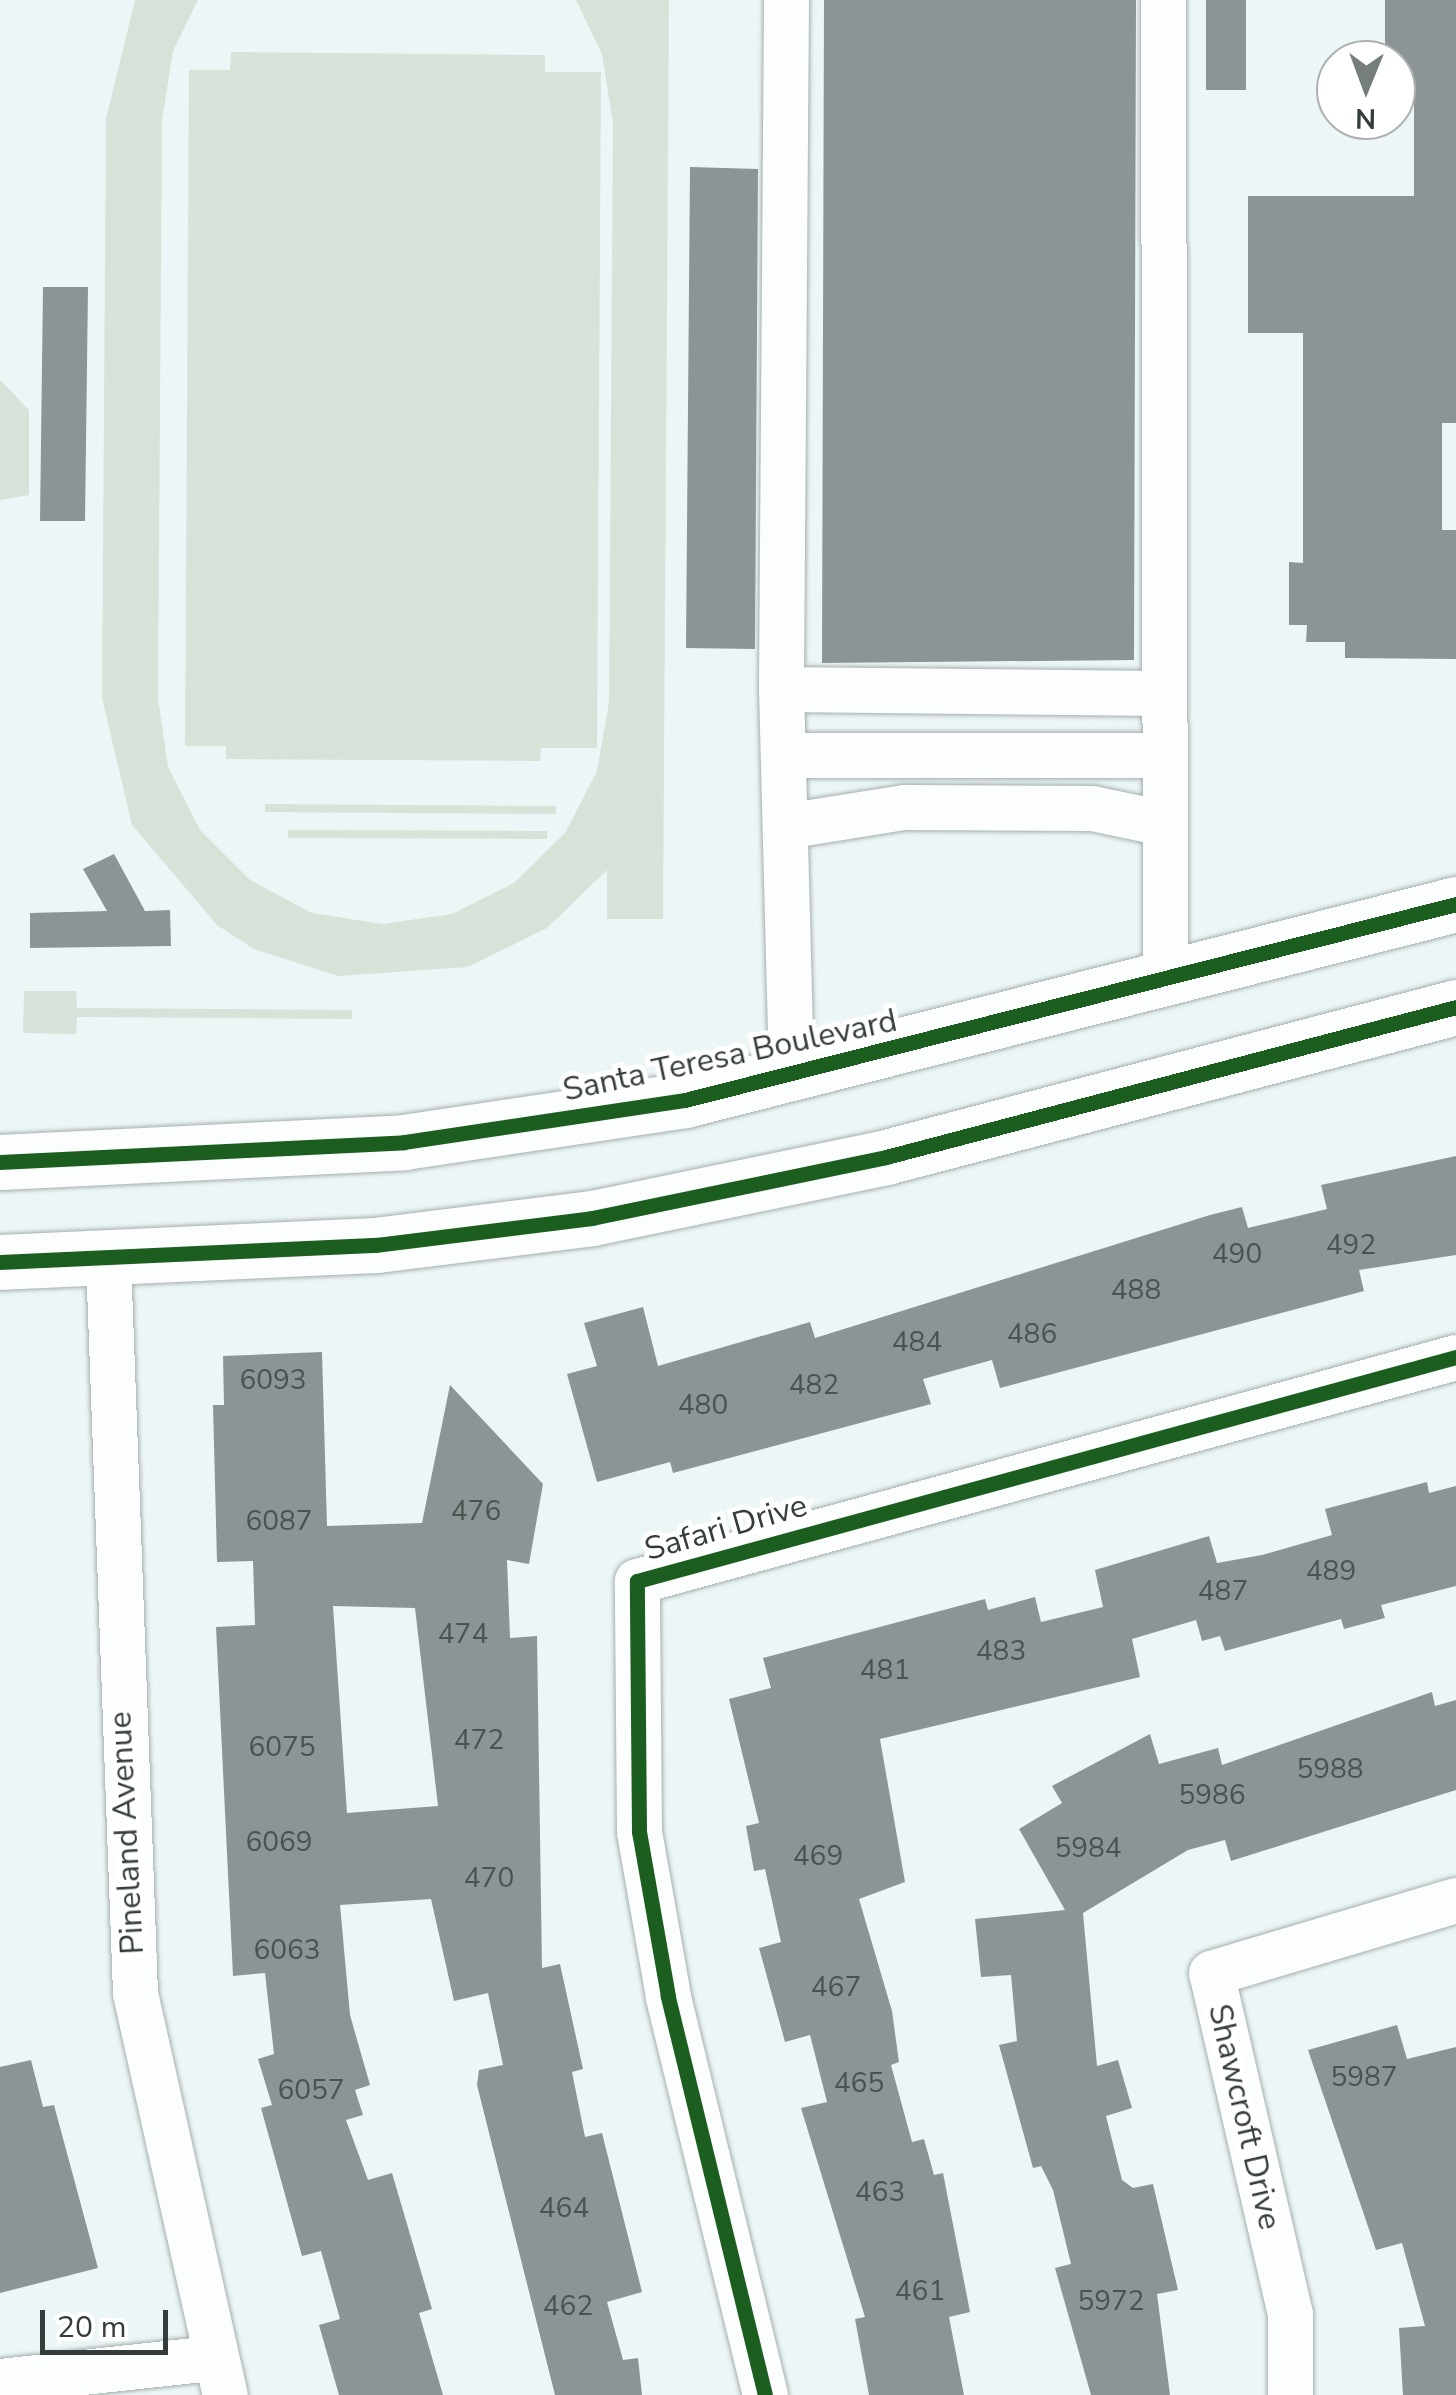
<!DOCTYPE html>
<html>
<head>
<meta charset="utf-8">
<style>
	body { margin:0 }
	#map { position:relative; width:1456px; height:2395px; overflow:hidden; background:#ecf6f6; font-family:"Nunito Sans",sans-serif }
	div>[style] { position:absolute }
	.green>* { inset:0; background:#d7e3d8 }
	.building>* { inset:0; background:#8d9495 }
	.roads { filter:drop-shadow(0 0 2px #a6aeae) drop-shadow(0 0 2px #a6aeae) }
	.minor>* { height:45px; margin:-22.5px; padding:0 22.5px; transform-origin:22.5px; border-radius:22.5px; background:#fcfefe }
	.major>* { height:55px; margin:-27.5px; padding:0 27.5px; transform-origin:27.5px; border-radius:27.5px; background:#fcfefe }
	.cycleway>* { height:15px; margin:-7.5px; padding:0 7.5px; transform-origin:7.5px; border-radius:7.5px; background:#1b5e20 }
	span { translate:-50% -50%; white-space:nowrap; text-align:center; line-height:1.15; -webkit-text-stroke:10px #fff; paint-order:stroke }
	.number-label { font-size:28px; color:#4b5352 }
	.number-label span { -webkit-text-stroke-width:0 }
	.street-label { font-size:32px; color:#353d3c }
	.north { position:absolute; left:1316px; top:40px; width:100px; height:100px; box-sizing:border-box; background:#fff; border:2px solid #aeb1b1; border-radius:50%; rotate:181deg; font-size:28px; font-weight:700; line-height:40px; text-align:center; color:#353d3c }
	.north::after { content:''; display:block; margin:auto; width:35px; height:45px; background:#757e7d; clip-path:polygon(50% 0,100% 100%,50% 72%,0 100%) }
	.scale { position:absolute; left:40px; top:2310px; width:128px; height:45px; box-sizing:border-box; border:5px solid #353d3c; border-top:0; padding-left:12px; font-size:30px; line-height:35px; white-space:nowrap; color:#353d3c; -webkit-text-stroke:8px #fff; paint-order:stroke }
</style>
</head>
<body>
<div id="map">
	<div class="green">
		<div style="clip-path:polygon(135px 0,198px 0,173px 51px,162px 120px,158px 698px,168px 767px,200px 830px,250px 880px,312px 913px,382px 924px,452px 914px,514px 883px,565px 833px,597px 771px,609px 702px,613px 123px,602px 54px,576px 0,669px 0,663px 919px,607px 919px,607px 870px,547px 928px,468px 967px,338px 976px,254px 949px,217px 925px,132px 825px,102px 698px,106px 119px)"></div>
		<div style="clip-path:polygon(231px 52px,545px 55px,545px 72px,601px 72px,597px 748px,541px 748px,540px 761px,226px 759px,226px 746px,185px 746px,189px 70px,230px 70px)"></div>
		<div style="clip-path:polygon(0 380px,29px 410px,29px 495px,0 500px)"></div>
		<div style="clip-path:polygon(265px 804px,556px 806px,556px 814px,265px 812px)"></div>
		<div style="clip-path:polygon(288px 830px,547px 831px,547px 839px,288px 838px)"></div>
		<div style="clip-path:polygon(24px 991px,76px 991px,77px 1008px,352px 1010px,352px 1019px,77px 1017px,76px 1034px,23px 1033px)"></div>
	</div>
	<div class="building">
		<div style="clip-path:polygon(824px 0,1136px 0,1134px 660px,822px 663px)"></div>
		<div style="clip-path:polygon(1206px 0,1246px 0,1246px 90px,1206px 90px)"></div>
		<div style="clip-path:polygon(1385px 0,1456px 0,1456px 423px,1442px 423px,1442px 530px,1456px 530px,1456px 659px,1345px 658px,1345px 642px,1306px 642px,1307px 625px,1289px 625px,1289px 562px,1303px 563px,1303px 333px,1248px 333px,1248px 196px,1414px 196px,1414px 90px,1396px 90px,1396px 60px,1385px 60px)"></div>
		<div style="clip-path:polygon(690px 167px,758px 169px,755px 649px,686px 648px)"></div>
		<div style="clip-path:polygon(43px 287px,88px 287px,85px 521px,40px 521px)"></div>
		<div style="clip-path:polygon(114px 854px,145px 911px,170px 910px,171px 946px,30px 948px,30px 913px,107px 911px,83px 869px)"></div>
		<div style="clip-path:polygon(1456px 1156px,1456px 1255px,1359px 1270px,1364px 1291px,1000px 1388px,992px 1360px,923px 1379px,931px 1404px,673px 1473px,670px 1462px,597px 1482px,567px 1374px,597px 1366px,584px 1323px,643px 1307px,658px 1366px,810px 1322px,815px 1338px,1210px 1215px,1242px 1207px,1248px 1228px,1327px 1209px,1321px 1185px)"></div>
		<div style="clip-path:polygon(evenodd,322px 1352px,327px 1526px,422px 1523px,450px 1385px,543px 1484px,529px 1564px,507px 1560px,510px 1638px,537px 1636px,542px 1968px,560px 1964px,583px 2069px,572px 2072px,585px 2137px,602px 2133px,642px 2292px,607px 2302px,623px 2360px,638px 2358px,642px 2395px,555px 2395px,477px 2085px,479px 2070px,503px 2065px,488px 1993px,454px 2001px,431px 1899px,340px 1905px,350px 2015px,370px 2085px,355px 2090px,363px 2115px,346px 2120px,368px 2180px,392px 2173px,432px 2309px,419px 2313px,443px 2395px,339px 2395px,319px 2325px,340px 2319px,321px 2251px,302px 2256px,261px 2108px,272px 2105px,258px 2059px,274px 2054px,265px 1973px,233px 1976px,216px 1627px,255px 1625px,253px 1561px,217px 1562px,213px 1405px,224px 1405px,223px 1356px,322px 1352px,333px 1606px,415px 1608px,438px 1806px,347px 1813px,333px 1606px)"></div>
		<div style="clip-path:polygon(1427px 1482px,1429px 1493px,1456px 1486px,1456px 1586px,1381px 1605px,1385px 1618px,1344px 1629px,1341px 1619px,1225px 1651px,1220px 1636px,1202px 1641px,1196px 1620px,1132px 1639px,1140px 1677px,880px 1739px,905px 1882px,859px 1899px,892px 2011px,899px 2062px,891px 2065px,912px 2142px,924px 2139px,934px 2175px,943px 2173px,970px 2312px,949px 2317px,964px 2395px,869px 2395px,855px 2319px,865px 2317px,801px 2108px,827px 2102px,810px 2035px,785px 2042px,759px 1948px,781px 1942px,765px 1869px,754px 1871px,746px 1826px,759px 1823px,729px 1699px,771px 1688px,763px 1658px,985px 1599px,988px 1610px,1035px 1597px,1041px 1622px,1103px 1607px,1095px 1570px,1209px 1536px,1217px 1563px,1262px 1555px,1332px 1535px,1325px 1509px)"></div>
		<div style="clip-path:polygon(1432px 1692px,1435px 1706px,1456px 1700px,1456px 1790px,1231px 1861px,1225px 1840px,1188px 1850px,1083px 1913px,1097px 2066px,1118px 2060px,1132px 2108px,1106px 2116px,1122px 2180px,1133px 2188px,1153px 2184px,1178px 2290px,1157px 2294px,1170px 2395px,1091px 2395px,1055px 2268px,1071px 2264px,1053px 2190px,1041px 2166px,1033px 2168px,999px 2045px,1017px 2041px,1011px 1975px,981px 1977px,975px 1919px,1065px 1910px,1019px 1829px,1062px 1803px,1052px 1786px,1150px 1734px,1159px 1764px,1218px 1748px,1222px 1765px)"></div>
		<div style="clip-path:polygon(1397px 2025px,1407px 2059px,1456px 2047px,1456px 2395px,1403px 2395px,1399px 2328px,1425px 2326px,1402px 2243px,1376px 2250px,1308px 2050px)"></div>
		<div style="clip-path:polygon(31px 2060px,43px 2107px,54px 2105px,98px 2268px,0 2293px,0 2067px)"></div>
	</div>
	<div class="roads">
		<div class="minor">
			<div style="left:786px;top:0;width:689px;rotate:90.42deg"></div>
			<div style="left:781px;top:689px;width:388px;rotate:88.5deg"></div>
			<div style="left:1163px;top:0;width:983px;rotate:89.88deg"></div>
			<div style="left:781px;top:689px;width:382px;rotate:0.6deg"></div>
			<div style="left:783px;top:755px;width:380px"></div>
			<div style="left:785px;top:826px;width:121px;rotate:-9.1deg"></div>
			<div style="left:904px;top:807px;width:188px;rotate:0.3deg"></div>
			<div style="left:1092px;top:808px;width:73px;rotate:11.9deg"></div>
			<div style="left:108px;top:1260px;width:733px;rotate:87.89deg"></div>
			<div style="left:135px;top:1993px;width:412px;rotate:77.4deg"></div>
			<div style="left:0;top:2381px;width:214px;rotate:-6.2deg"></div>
			<div style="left:765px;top:2395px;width:411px;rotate:-103.7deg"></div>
			<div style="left:668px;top:1996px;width:167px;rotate:-100deg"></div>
			<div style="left:639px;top:1832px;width:251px;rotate:-90.5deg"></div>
			<div style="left:637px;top:1581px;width:849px;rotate:-15.3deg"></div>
			<div style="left:1290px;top:2395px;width:81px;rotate:-90deg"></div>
			<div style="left:1290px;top:2314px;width:350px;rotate:-103deg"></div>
			<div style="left:1211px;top:1973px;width:256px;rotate:-16.6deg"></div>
		</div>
		<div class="major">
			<div style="left:0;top:1162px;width:404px;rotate:-2.8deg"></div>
			<div style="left:404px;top:1142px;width:284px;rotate:-8.5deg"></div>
			<div style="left:685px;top:1100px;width:796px;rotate:-14.26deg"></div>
			<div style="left:0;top:1262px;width:376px;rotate:-2.6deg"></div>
			<div style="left:376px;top:1245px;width:218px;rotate:-7.1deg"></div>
			<div style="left:592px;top:1218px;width:300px;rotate:-11.7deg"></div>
			<div style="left:886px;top:1157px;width:589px;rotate:-14.74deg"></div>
		</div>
	</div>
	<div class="cycleway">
		<div style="left:0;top:1162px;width:404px;rotate:-2.8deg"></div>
		<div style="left:404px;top:1142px;width:284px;rotate:-8.5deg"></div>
		<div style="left:685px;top:1100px;width:796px;rotate:-14.26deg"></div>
		<div style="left:0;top:1262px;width:376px;rotate:-2.6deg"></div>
		<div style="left:376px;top:1245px;width:218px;rotate:-7.1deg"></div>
		<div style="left:592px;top:1218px;width:300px;rotate:-11.7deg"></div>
		<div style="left:886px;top:1157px;width:589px;rotate:-14.74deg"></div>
		<div style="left:765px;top:2395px;width:411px;rotate:-103.7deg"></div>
		<div style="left:668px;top:1996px;width:167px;rotate:-100deg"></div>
		<div style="left:639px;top:1832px;width:251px;rotate:-90.5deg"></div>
		<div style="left:637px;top:1581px;width:849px;rotate:-15.3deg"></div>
	</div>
	<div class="number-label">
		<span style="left:1351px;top:1245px">492</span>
		<span style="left:1237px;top:1254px">490</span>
		<span style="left:1136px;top:1290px">488</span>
		<span style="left:1032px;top:1334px">486</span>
		<span style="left:917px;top:1342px">484</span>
		<span style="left:273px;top:1380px">6093</span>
		<span style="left:814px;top:1385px">482</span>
		<span style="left:703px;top:1405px">480</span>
		<span style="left:476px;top:1511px">476</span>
		<span style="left:279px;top:1521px">6087</span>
		<span style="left:1331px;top:1571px">489</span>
		<span style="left:1223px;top:1591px">487</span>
		<span style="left:463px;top:1634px">474</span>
		<span style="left:1001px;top:1651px">483</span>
		<span style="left:885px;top:1670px">481</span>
		<span style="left:479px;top:1740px">472</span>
		<span style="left:282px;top:1747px">6075</span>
		<span style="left:1330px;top:1769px">5988</span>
		<span style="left:1212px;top:1795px">5986</span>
		<span style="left:279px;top:1842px">6069</span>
		<span style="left:1088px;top:1848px">5984</span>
		<span style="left:818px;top:1856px">469</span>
		<span style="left:489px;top:1878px">470</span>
		<span style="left:287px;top:1950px">6063</span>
		<span style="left:836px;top:1987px">467</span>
		<span style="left:1364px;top:2077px">5987</span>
		<span style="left:859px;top:2083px">465</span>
		<span style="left:311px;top:2090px">6057</span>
		<span style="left:880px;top:2192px">463</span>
		<span style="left:564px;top:2208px">464</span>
		<span style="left:920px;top:2291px">461</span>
		<span style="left:1111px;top:2301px">5972</span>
		<span style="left:568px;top:2306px">462</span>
	</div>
	<div class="street-label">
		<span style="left:730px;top:1056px;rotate:-12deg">Santa Teresa Boulevard</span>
		<span style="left:726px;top:1528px;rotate:-16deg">Safari Drive</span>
		<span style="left:127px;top:1833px;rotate:-93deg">Pineland Avenue</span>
		<span style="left:1244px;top:2117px;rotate:77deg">Shawcroft Drive</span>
	</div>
	<div class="north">N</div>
	<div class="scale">20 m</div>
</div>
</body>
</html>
